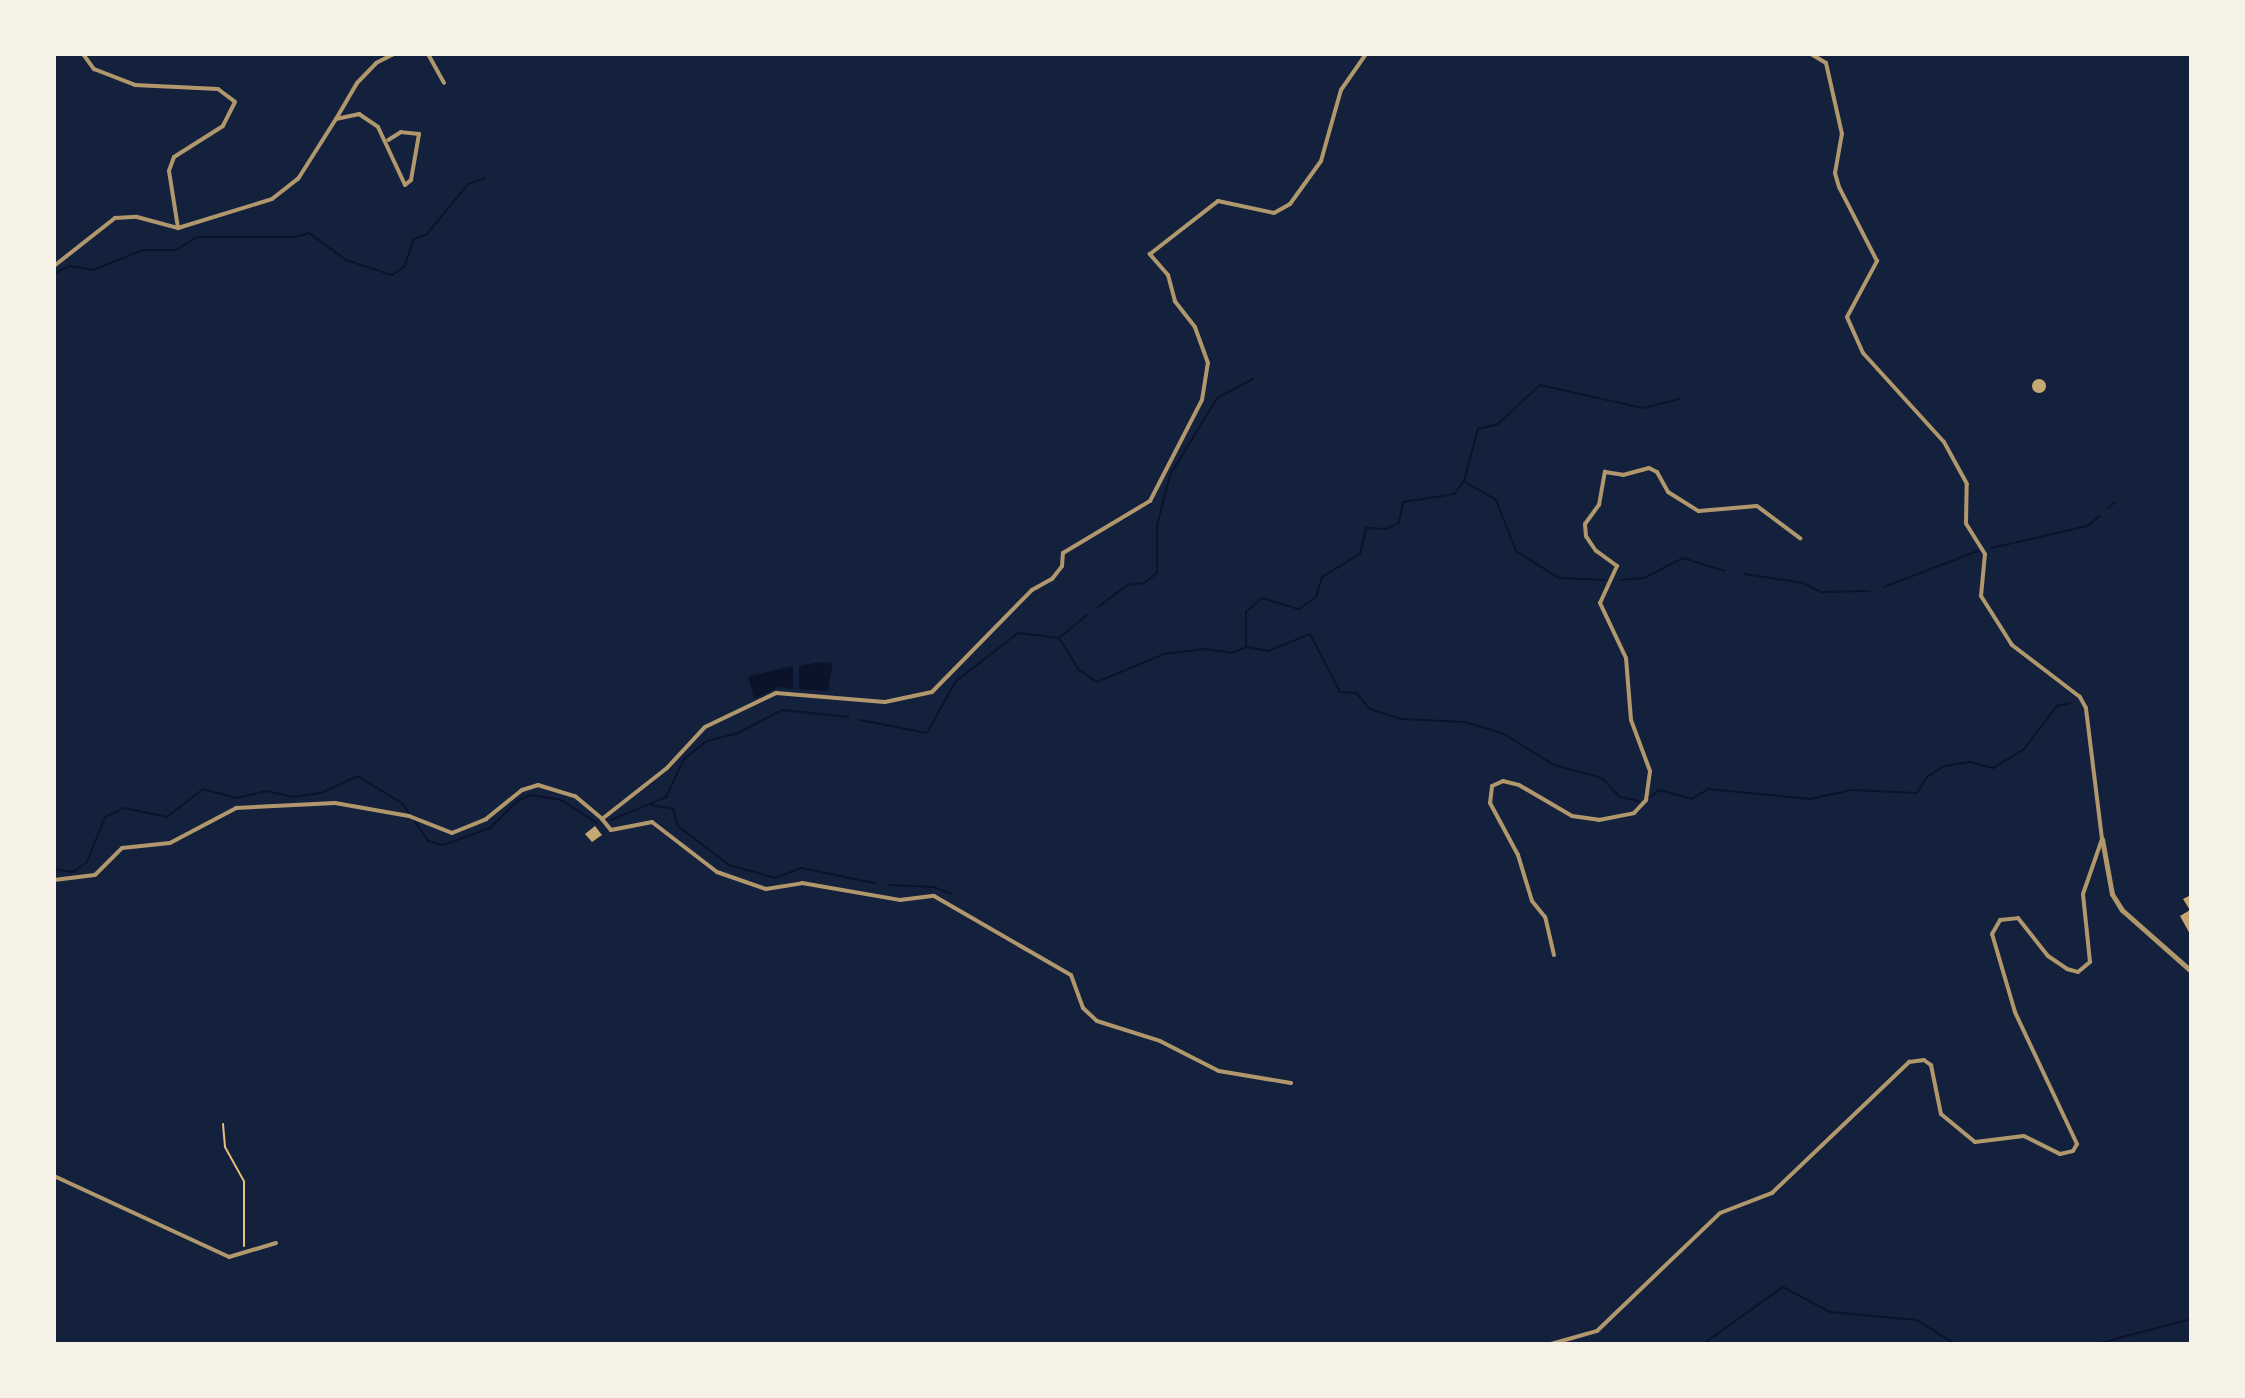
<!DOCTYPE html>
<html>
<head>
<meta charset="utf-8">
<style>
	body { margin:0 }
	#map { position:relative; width:2245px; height:1398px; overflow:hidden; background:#14213d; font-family:Figtree,sans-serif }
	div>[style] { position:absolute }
	.water>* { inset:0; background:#0b132b }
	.stream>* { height:2px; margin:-1px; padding:0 1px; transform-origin:1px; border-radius:1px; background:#0b132b }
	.building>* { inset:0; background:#c6a872 }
	.round { border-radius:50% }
	.path>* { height:2px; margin:-1px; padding:0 1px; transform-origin:1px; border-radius:1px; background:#e5c07b }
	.minor>* { height:4px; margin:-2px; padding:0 2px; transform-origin:2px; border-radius:2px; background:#b1986c }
	.tertiary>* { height:5px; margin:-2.5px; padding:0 2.5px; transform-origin:2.5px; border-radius:2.5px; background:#b1986c }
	span { translate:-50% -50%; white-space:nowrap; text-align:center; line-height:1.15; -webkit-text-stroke:6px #f6f1e7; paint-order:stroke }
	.frame { position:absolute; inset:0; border:56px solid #f6f1e7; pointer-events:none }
</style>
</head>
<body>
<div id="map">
	<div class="water">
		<div style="clip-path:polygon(820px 662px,833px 663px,828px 691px,799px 689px,799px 666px)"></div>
		<div style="clip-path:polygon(793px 666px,793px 689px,779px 687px,754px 699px,748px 676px)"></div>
	</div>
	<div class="stream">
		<div style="left:54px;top:274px;width:17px;rotate:-28deg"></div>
		<div style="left:69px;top:266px;width:24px;rotate:9deg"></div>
		<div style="left:93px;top:270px;width:54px;rotate:-21.8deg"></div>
		<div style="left:143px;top:250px;width:33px"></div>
		<div style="left:176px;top:250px;width:25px;rotate:-32deg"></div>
		<div style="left:197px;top:237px;width:98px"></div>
		<div style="left:295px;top:237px;width:15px;rotate:-16deg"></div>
		<div style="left:309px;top:233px;width:46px;rotate:36.1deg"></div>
		<div style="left:346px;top:260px;width:48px;rotate:18.1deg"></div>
		<div style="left:392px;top:275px;width:16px;rotate:-35deg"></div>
		<div style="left:405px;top:266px;width:28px;rotate:-73deg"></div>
		<div style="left:413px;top:239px;width:14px;rotate:-17deg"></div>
		<div style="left:426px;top:235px;width:66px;rotate:-50.5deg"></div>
		<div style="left:468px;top:184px;width:18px;rotate:-19deg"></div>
		<div style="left:1465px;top:482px;width:36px;rotate:30deg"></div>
		<div style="left:1496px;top:500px;width:55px;rotate:68.6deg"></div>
		<div style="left:1516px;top:551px;width:51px;rotate:32.1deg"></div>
		<div style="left:1559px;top:578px;width:46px;rotate:2.5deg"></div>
		<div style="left:2108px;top:508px;width:8px;rotate:-40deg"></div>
		<div style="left:1991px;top:548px;width:99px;rotate:-12.8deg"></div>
		<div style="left:2088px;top:526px;width:15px;rotate:-42deg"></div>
		<div style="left:1745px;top:574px;width:59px;rotate:8.8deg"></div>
		<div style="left:1803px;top:583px;width:20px;rotate:27deg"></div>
		<div style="left:1821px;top:592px;width:49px;rotate:-1.2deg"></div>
		<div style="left:1620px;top:580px;width:24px;rotate:-5deg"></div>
		<div style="left:1644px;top:578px;width:44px;rotate:-27.1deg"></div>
		<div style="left:1683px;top:558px;width:44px;rotate:17.2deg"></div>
		<div style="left:1884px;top:587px;width:101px;rotate:-21deg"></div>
		<div style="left:1097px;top:608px;width:38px;rotate:-37deg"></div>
		<div style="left:1127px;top:585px;width:17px;rotate:-7deg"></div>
		<div style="left:1144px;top:583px;width:16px;rotate:-38deg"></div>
		<div style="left:1157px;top:573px;width:48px;rotate:-90deg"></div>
		<div style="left:1157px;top:525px;width:52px;rotate:-75.4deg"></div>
		<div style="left:1170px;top:475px;width:90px;rotate:-58.6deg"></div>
		<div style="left:1217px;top:398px;width:41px;rotate:-27.8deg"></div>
		<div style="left:1060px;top:637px;width:35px;rotate:-39deg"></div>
		<div style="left:1246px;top:647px;width:22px;rotate:10deg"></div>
		<div style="left:1268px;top:651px;width:45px;rotate:-22deg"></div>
		<div style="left:1310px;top:634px;width:65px;rotate:62.7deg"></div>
		<div style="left:1340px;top:692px;width:16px;rotate:4deg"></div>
		<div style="left:1356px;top:693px;width:21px;rotate:49deg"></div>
		<div style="left:1370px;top:709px;width:33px;rotate:18deg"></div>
		<div style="left:1401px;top:719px;width:64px;rotate:2.7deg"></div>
		<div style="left:1465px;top:722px;width:41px;rotate:17.1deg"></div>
		<div style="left:1504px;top:734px;width:59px;rotate:31.8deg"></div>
		<div style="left:1554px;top:765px;width:50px;rotate:15.2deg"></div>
		<div style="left:1602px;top:778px;width:26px;rotate:47deg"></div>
		<div style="left:1620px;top:797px;width:19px;rotate:12deg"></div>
		<div style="left:860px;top:720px;width:68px;rotate:11deg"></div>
		<div style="left:927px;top:733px;width:60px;rotate:-60.9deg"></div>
		<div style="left:956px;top:681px;width:78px;rotate:-37.7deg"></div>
		<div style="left:1018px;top:633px;width:41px;rotate:7deg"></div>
		<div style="left:1059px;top:638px;width:36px;rotate:58deg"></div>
		<div style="left:1078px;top:669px;width:23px;rotate:34deg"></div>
		<div style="left:1097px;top:682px;width:73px;rotate:-22.7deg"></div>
		<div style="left:1164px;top:654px;width:41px;rotate:-7deg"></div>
		<div style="left:1205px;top:649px;width:27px;rotate:8deg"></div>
		<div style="left:1232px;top:653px;width:15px;rotate:-23deg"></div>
		<div style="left:1246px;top:647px;width:35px;rotate:-90deg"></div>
		<div style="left:1246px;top:612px;width:21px;rotate:-41deg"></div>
		<div style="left:1262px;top:598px;width:39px;rotate:17deg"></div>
		<div style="left:1299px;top:609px;width:21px;rotate:-35deg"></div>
		<div style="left:1316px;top:597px;width:21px;rotate:-73deg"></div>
		<div style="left:1322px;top:577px;width:44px;rotate:-31.2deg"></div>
		<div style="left:1360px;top:554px;width:27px;rotate:-77deg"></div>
		<div style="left:1366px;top:528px;width:20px;rotate:3deg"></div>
		<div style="left:1386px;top:529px;width:14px;rotate:-25deg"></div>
		<div style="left:1399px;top:523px;width:21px;rotate:-79deg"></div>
		<div style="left:1403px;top:502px;width:52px;rotate:-8.9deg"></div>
		<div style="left:1454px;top:494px;width:16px;rotate:-52deg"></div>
		<div style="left:1464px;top:481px;width:54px;rotate:-74.9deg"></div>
		<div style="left:1478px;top:429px;width:21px;rotate:-14deg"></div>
		<div style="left:1498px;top:424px;width:57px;rotate:-42.9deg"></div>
		<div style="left:1540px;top:385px;width:106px;rotate:12.6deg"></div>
		<div style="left:1643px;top:408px;width:38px;rotate:-14deg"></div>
		<div style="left:1650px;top:798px;width:12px;rotate:-42deg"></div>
		<div style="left:1659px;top:790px;width:34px;rotate:15deg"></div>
		<div style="left:1692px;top:799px;width:19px;rotate:-32deg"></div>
		<div style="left:1708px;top:789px;width:102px;rotate:5.6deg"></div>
		<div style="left:1810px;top:799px;width:42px;rotate:-12.4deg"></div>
		<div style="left:1851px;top:790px;width:66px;rotate:2.6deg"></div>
		<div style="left:1917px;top:793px;width:19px;rotate:-58deg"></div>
		<div style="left:1927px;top:777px;width:20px;rotate:-33deg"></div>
		<div style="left:1944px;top:766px;width:26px;rotate:-9deg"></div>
		<div style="left:1970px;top:762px;width:24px;rotate:15deg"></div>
		<div style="left:1993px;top:768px;width:35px;rotate:-31deg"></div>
		<div style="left:2023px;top:750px;width:56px;rotate:-52.3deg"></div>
		<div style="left:2057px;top:706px;width:14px;rotate:-12deg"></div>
		<div style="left:651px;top:805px;width:22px;rotate:10deg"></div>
		<div style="left:673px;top:809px;width:18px;rotate:74deg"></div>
		<div style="left:678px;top:826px;width:64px;rotate:37.4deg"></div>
		<div style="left:729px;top:865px;width:48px;rotate:15.8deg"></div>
		<div style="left:775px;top:878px;width:28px;rotate:-21deg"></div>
		<div style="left:801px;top:868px;width:76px;rotate:11.5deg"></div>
		<div style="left:414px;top:820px;width:25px;rotate:56deg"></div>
		<div style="left:428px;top:841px;width:16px;rotate:15deg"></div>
		<div style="left:443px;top:845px;width:50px;rotate:-19.9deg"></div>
		<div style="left:490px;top:828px;width:38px;rotate:-45deg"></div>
		<div style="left:517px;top:801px;width:15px;rotate:-23deg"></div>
		<div style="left:531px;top:795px;width:30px;rotate:9deg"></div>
		<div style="left:561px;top:800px;width:43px;rotate:32.6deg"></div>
		<div style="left:611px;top:820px;width:60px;rotate:-22.7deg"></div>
		<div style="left:666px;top:797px;width:42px;rotate:-64.7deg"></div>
		<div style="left:684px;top:759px;width:29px;rotate:-38deg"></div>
		<div style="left:707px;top:741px;width:32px;rotate:-14deg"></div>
		<div style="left:738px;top:733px;width:50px;rotate:-27.6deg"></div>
		<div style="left:782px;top:710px;width:67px;rotate:6deg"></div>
		<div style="left:54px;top:869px;width:19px;rotate:9deg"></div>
		<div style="left:73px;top:872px;width:17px;rotate:-36deg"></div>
		<div style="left:87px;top:862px;width:48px;rotate:-68.2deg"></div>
		<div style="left:105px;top:817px;width:21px;rotate:-25deg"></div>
		<div style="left:124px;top:808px;width:44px;rotate:11.8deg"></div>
		<div style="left:167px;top:817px;width:46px;rotate:-37.9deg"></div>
		<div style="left:203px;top:789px;width:35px;rotate:15deg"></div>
		<div style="left:237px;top:798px;width:31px;rotate:-13deg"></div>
		<div style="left:267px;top:791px;width:26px;rotate:13deg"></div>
		<div style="left:292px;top:797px;width:29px;rotate:-8deg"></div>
		<div style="left:321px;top:793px;width:40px;rotate:-25deg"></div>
		<div style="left:357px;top:776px;width:52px;rotate:31deg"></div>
		<div style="left:402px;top:803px;width:12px;rotate:55deg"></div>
		<div style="left:888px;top:885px;width:46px;rotate:2.5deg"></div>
		<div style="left:934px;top:887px;width:19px;rotate:21deg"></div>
		<div style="left:1703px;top:1344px;width:98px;rotate:-35.5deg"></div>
		<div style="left:1783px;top:1287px;width:53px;rotate:28deg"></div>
		<div style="left:1830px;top:1312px;width:87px;rotate:5.3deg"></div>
		<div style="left:1917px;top:1320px;width:45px;rotate:32.3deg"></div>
		<div style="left:2096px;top:1344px;width:98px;rotate:-14.7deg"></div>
	</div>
	<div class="building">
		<div class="round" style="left:2032px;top:379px;width:14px;height:14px"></div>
		<div style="clip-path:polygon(595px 826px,602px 835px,592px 842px,585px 834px)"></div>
		<div style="clip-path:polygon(2191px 895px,2191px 936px,2180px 916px,2190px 910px,2183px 899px)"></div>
	</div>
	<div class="path">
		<div style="left:223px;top:1124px;width:23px;rotate:85deg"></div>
		<div style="left:225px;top:1147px;width:39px;rotate:61deg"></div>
		<div style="left:244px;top:1181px;width:65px;rotate:90deg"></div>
	</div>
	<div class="minor">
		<div style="left:83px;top:54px;width:19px;rotate:54deg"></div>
		<div style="left:94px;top:69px;width:44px;rotate:21.3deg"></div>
		<div style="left:135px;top:85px;width:83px;rotate:2.8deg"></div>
		<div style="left:218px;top:89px;width:21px;rotate:37deg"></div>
		<div style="left:235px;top:102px;width:27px;rotate:117deg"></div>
		<div style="left:223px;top:126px;width:58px;rotate:147.7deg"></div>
		<div style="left:174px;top:157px;width:15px;rotate:110deg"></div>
		<div style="left:169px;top:171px;width:58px;rotate:81deg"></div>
		<div style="left:428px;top:54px;width:33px;rotate:61deg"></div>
		<div style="left:336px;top:119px;width:42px;rotate:-59.7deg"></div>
		<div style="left:357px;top:83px;width:28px;rotate:-46deg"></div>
		<div style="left:376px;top:63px;width:20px;rotate:-27deg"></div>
		<div style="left:54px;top:266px;width:78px;rotate:-38.2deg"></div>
		<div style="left:115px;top:218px;width:22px;rotate:-3deg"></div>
		<div style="left:137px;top:217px;width:42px;rotate:15deg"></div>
		<div style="left:178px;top:228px;width:98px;rotate:-17.1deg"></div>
		<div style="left:272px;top:199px;width:33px;rotate:-38deg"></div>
		<div style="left:298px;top:179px;width:71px;rotate:-57.7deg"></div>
		<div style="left:336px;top:119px;width:24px;rotate:-12deg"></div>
		<div style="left:359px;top:114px;width:23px;rotate:34deg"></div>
		<div style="left:378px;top:127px;width:64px;rotate:65deg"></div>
		<div style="left:405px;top:185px;width:8px;rotate:-40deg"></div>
		<div style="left:411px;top:180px;width:47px;rotate:-80.1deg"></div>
		<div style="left:419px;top:134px;width:18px;rotate:-174deg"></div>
		<div style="left:401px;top:132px;width:15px;rotate:148deg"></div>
		<div style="left:602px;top:819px;width:14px;rotate:51deg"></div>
		<div style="left:611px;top:830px;width:42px;rotate:-11deg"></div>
		<div style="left:652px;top:822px;width:82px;rotate:37.6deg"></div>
		<div style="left:717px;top:872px;width:52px;rotate:19.1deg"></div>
		<div style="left:766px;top:889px;width:36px;rotate:-9deg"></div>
		<div style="left:802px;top:883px;width:99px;rotate:9.8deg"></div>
		<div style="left:900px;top:900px;width:34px;rotate:-7deg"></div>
		<div style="left:934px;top:896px;width:158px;rotate:30deg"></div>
		<div style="left:1071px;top:975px;width:35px;rotate:70deg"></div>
		<div style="left:1083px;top:1008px;width:19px;rotate:43deg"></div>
		<div style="left:1097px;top:1021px;width:66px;rotate:17.6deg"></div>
		<div style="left:1160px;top:1041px;width:66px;rotate:27deg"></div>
		<div style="left:1219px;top:1071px;width:73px;rotate:9.5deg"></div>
		<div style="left:54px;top:880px;width:41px;rotate:-7deg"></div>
		<div style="left:95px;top:875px;width:38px;rotate:-45deg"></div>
		<div style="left:122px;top:848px;width:48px;rotate:-5.9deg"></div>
		<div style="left:170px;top:843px;width:75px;rotate:-27.9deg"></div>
		<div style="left:236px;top:808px;width:99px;rotate:-2.9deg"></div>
		<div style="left:335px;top:803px;width:75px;rotate:10deg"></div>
		<div style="left:409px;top:816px;width:46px;rotate:21.6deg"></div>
		<div style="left:452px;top:833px;width:37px;rotate:-22deg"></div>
		<div style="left:486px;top:819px;width:46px;rotate:-38.9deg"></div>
		<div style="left:522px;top:790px;width:17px;rotate:-17deg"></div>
		<div style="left:538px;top:785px;width:39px;rotate:17deg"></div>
		<div style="left:575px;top:796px;width:35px;rotate:40deg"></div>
		<div style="left:602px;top:819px;width:83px;rotate:-38.1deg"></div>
		<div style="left:667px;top:768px;width:56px;rotate:-47.2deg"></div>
		<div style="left:705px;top:727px;width:79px;rotate:-25.6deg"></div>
		<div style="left:776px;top:693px;width:109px;rotate:4.7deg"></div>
		<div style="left:885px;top:702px;width:48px;rotate:-12deg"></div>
		<div style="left:932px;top:692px;width:143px;rotate:-45.6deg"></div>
		<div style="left:1032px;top:590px;width:23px;rotate:-29deg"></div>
		<div style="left:1052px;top:579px;width:16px;rotate:-52deg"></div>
		<div style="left:1062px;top:566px;width:13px;rotate:-86deg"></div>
		<div style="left:1063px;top:553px;width:101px;rotate:-30.9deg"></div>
		<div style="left:1150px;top:501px;width:114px;rotate:-62.8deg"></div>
		<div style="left:1202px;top:400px;width:37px;rotate:-81deg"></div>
		<div style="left:1208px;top:363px;width:38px;rotate:-110deg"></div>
		<div style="left:1195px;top:327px;width:33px;rotate:-128deg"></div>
		<div style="left:1175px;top:301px;width:27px;rotate:-105deg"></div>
		<div style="left:1168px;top:275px;width:28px;rotate:-131deg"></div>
		<div style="left:1150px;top:254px;width:86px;rotate:-37.9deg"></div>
		<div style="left:1218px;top:201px;width:57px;rotate:12.1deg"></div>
		<div style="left:1274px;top:213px;width:18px;rotate:-29deg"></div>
		<div style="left:1290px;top:204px;width:53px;rotate:-54.2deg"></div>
		<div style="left:1321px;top:161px;width:74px;rotate:-74.3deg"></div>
		<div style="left:1341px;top:90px;width:44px;rotate:-55.2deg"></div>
		<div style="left:1554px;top:955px;width:39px;rotate:-103deg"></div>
		<div style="left:1545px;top:917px;width:21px;rotate:-129deg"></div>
		<div style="left:1532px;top:901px;width:48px;rotate:-106.9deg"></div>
		<div style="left:1518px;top:855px;width:59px;rotate:-118.3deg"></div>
		<div style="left:1490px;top:803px;width:17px;rotate:-83deg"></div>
		<div style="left:1492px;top:786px;width:12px;rotate:-24deg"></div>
		<div style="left:1503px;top:781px;width:16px;rotate:14deg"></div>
		<div style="left:1519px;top:785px;width:61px;rotate:30.3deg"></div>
		<div style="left:1572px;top:816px;width:27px;rotate:8deg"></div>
		<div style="left:1599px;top:820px;width:36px;rotate:-11deg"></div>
		<div style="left:1634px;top:813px;width:18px;rotate:-47deg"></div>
		<div style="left:1646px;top:800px;width:29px;rotate:-82deg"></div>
		<div style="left:1650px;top:771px;width:54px;rotate:-110.4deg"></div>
		<div style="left:1631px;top:720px;width:62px;rotate:-94.6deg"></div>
		<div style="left:1626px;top:658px;width:61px;rotate:-115.3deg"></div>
		<div style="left:1600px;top:603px;width:41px;rotate:-65.3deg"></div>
		<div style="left:1617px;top:566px;width:26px;rotate:-144deg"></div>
		<div style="left:1596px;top:551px;width:18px;rotate:-124deg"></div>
		<div style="left:1586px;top:536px;width:12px;rotate:-95deg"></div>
		<div style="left:1585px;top:524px;width:24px;rotate:-54deg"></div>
		<div style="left:1599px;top:505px;width:34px;rotate:-80deg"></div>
		<div style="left:1605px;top:472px;width:18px;rotate:9deg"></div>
		<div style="left:1623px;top:475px;width:27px;rotate:-15deg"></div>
		<div style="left:1649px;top:468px;width:9px;rotate:27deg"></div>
		<div style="left:1657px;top:472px;width:23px;rotate:61deg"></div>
		<div style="left:1668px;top:492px;width:36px;rotate:32deg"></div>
		<div style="left:1699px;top:511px;width:58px;rotate:-4.9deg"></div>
		<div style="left:1757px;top:506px;width:54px;rotate:36.7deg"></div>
		<div style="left:54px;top:1176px;width:193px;rotate:24.8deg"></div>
		<div style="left:229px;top:1257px;width:49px;rotate:-16.6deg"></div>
		<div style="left:1551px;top:1344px;width:48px;rotate:-15.8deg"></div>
		<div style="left:1597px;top:1331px;width:170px;rotate:-43.8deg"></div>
		<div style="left:1720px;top:1213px;width:56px;rotate:-21deg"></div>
		<div style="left:1772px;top:1193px;width:190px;rotate:-43.7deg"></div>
		<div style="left:1909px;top:1062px;width:15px;rotate:-8deg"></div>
		<div style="left:1924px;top:1060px;width:9px;rotate:36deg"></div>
		<div style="left:1931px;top:1065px;width:50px;rotate:78.5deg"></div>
		<div style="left:1941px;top:1114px;width:44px;rotate:39.5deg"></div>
		<div style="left:1975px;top:1142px;width:49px;rotate:-7deg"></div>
		<div style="left:2024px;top:1136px;width:40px;rotate:26.6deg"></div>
		<div style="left:2060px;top:1154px;width:13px;rotate:-13deg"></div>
		<div style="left:2073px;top:1151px;width:8px;rotate:-60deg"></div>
		<div style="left:2077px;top:1144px;width:146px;rotate:-115.2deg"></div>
		<div style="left:2015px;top:1012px;width:81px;rotate:-106.4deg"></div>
		<div style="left:1992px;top:934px;width:16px;rotate:-60deg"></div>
		<div style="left:2000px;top:920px;width:18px;rotate:-6deg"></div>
		<div style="left:2018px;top:918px;width:48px;rotate:51.7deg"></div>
		<div style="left:2048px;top:956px;width:23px;rotate:34deg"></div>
		<div style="left:2067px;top:969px;width:11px;rotate:15deg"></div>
		<div style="left:2078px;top:972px;width:16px;rotate:-40deg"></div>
		<div style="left:2090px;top:962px;width:68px;rotate:-95.9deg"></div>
		<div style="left:2083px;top:894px;width:58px;rotate:-70.9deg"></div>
		<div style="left:2102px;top:839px;width:132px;rotate:-97deg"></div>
		<div style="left:2086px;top:708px;width:13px;rotate:-119deg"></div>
		<div style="left:2080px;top:697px;width:86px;rotate:-142.6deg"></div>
		<div style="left:2012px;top:645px;width:58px;rotate:-122.3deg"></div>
		<div style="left:1981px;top:596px;width:42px;rotate:-84.6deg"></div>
		<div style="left:1985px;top:554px;width:36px;rotate:-122deg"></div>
		<div style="left:1966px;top:523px;width:39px;rotate:-89deg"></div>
		<div style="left:1967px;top:484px;width:48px;rotate:-118.7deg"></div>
		<div style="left:1944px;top:442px;width:120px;rotate:-132.3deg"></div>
		<div style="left:1863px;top:353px;width:39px;rotate:-114deg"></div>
		<div style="left:1847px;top:317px;width:64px;rotate:-61.8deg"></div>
		<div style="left:1877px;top:261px;width:83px;rotate:-117.2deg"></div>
		<div style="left:1839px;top:187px;width:15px;rotate:-106deg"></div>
		<div style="left:1835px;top:173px;width:40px;rotate:-80deg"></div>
		<div style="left:1842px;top:134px;width:73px;rotate:-102.7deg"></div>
		<div style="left:1826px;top:63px;width:17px;rotate:-149deg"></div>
	</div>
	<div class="tertiary">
		<div style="left:2102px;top:839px;width:56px;rotate:79.7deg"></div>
		<div style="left:2112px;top:894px;width:19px;rotate:58deg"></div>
		<div style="left:2122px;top:910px;width:92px;rotate:41.5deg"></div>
	</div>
	<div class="frame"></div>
</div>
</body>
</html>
